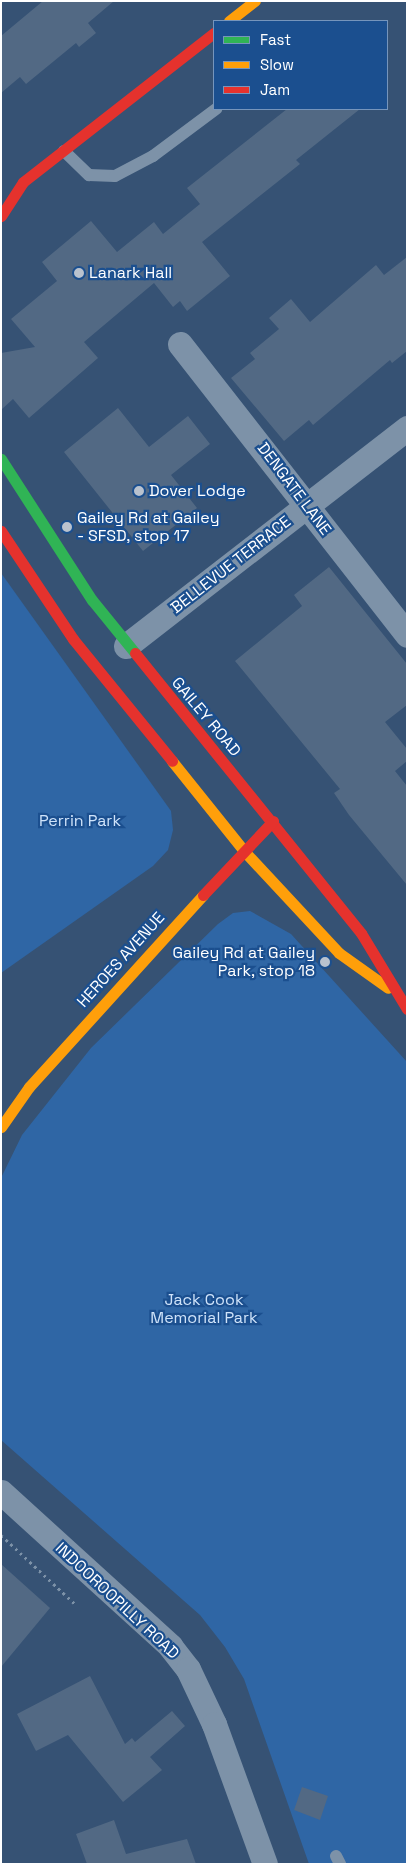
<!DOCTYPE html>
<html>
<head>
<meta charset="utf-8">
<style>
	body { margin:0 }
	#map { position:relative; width:408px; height:1865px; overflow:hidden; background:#365274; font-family:"Space Grotesk",sans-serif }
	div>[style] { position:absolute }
	.green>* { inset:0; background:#2f66a5 }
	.building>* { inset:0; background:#526984 }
	.path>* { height:3px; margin-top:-1.5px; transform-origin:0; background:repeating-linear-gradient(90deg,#7d92a8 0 2.5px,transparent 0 6.5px) }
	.lane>* { height:12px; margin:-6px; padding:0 6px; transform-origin:6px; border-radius:6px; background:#7d92a8 }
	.street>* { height:25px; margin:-12.5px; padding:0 12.5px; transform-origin:12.5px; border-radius:12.5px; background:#7d92a8 }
	.fast>* { height:11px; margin:-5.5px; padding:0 5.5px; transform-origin:5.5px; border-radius:5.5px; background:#30b455 }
	.slow>* { height:11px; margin:-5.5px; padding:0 5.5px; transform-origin:5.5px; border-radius:5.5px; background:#ff9f0a }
	.jam>* { height:11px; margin:-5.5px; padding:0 5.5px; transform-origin:5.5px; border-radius:5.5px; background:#e5322d }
	.dots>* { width:14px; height:14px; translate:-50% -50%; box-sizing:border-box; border:2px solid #1b4f8f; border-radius:50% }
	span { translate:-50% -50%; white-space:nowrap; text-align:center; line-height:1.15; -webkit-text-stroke:4.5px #1b4f8f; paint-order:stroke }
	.poi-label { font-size:16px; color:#fff }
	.left { translate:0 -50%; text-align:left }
	.right { translate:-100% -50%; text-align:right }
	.street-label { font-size:16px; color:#fff }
	.park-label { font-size:16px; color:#cfe3fa }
	.frame { position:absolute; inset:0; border:2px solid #fff; pointer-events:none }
	.legend { position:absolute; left:213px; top:20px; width:175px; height:90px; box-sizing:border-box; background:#1b4f8f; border:1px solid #7695bc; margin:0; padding:6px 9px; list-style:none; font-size:15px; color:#fff }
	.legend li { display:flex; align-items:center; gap:10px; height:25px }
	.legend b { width:25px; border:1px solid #7695bc }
</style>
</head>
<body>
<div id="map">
	<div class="green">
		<div style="clip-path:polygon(1px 573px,171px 811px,173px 830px,168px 850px,153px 866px,1px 973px)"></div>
		<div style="clip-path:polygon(250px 911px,291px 934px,407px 1062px,407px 1864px,309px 1864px,244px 1679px,225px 1647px,200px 1615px,1px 1440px,1px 1178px,22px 1135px,91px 1048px,218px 924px,233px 913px)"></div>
	</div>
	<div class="building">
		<div style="clip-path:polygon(43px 1px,114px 1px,88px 23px,96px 33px,79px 47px,76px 43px,26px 84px,20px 77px,1px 93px,1px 36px)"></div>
		<div style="clip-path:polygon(287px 109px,360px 109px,296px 160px,300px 164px,202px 242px,230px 276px,187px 311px,180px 301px,173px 307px,154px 283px,84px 342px,98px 358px,29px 418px,13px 399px,1px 410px,1px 353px,35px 347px,11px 319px,57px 281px,42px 262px,91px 221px,117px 252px,154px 222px,163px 234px,200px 204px,187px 188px)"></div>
		<div style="clip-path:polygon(407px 257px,407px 351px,392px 363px,390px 360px,313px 425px,309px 420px,284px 441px,231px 378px,255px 359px,250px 353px,279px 329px,269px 318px,291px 299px,310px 322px,376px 265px,384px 275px)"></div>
		<div style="clip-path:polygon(118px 408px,149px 447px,188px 416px,210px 444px,171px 475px,197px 508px,143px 551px,64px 452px)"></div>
		<div style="clip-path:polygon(329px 567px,407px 664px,407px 705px,385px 722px,407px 749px,407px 761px,395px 771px,407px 786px,407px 885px,349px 815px,334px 793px,340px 789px,235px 661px,302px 606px,294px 595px)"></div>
		<div style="clip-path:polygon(1px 1564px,50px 1608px,1px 1667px)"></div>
		<div style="clip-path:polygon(90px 1676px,125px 1744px,132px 1738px,135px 1742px,172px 1711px,185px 1726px,150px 1757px,162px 1770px,123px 1802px,68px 1735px,36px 1751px,17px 1714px)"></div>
		<div style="clip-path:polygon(302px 1787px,328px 1796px,320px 1820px,294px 1810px)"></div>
		<div style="clip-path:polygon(114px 1820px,126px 1854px,187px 1839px,196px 1864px,87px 1864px,76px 1834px)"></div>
	</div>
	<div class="path">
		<div style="left:1px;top:1535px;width:100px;rotate:43deg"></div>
	</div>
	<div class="lane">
		<div style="left:64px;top:151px;width:35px;rotate:44deg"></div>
		<div style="left:89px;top:175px;width:26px;rotate:2deg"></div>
		<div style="left:115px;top:176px;width:43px;rotate:-27.8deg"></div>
		<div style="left:153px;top:156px;width:79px;rotate:-36.7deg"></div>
		<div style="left:336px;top:1856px;width:9px;rotate:63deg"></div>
	</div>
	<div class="street">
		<div style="left:180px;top:344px;width:369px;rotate:52deg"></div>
		<div style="left:126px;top:646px;width:356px;rotate:-37.8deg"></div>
		<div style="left:1px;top:1492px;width:229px;rotate:42.3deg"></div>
		<div style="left:170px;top:1646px;width:29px;rotate:52deg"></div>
		<div style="left:188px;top:1669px;width:61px;rotate:64.7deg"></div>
		<div style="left:214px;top:1724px;width:149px;rotate:70deg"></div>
	</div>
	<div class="fast">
		<div style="left:1px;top:459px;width:168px;rotate:57.2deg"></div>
		<div style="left:92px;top:600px;width:68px;rotate:50.9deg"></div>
	</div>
	<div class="slow">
		<div style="left:229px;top:21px;width:33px;rotate:-38deg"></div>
		<div style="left:172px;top:761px;width:115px;rotate:51.3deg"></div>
		<div style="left:244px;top:851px;width:139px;rotate:47deg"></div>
		<div style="left:339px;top:953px;width:60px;rotate:35.5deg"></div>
		<div style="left:1px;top:1127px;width:49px;rotate:-55deg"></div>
		<div style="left:29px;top:1087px;width:259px;rotate:-47.8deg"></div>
	</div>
	<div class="jam">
		<div style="left:1px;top:216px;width:40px;rotate:-57.1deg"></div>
		<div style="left:23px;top:182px;width:242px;rotate:-38deg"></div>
		<div style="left:1px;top:531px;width:130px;rotate:56.3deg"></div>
		<div style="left:73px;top:639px;width:157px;rotate:50.9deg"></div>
		<div style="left:135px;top:653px;width:360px;rotate:51.1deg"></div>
		<div style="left:361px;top:933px;width:89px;rotate:58.8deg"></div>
		<div style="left:203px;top:895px;width:102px;rotate:-46.6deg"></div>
	</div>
	<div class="dots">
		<div style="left:79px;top:273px;background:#b9c2ce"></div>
		<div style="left:139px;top:491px;background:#b9c2ce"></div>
		<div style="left:67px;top:527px;background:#b9c2ce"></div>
		<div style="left:325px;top:962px;background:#b9c2ce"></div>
	</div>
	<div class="poi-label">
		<span class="left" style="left:89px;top:273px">Lanark Hall</span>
		<span class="left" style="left:149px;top:491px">Dover Lodge</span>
		<span class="left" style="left:77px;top:527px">Gailey Rd at Gailey<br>- SFSD, stop 17</span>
		<span class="right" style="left:315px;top:962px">Gailey Rd at Gailey<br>Park, stop 18</span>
	</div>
	<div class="street-label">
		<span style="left:294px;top:489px;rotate:53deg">DENGATE LANE</span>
		<span style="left:231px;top:565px;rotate:-38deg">BELLEVUE TERRACE</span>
		<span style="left:206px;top:717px;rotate:50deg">GAILEY ROAD</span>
		<span style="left:121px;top:960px;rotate:-48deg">HEROES AVENUE</span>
		<span style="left:117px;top:1601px;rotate:43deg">INDOOROOPILLY ROAD</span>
	</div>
	<div class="park-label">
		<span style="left:80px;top:821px">Perrin Park</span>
		<span style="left:204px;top:1309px">Jack Cook<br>Memorial Park</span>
	</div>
	<div class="frame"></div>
	<ul class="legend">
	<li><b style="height:6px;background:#30b455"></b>Fast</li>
	<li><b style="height:6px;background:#ff9f0a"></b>Slow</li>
	<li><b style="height:6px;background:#e5322d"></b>Jam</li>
	</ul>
</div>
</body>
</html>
